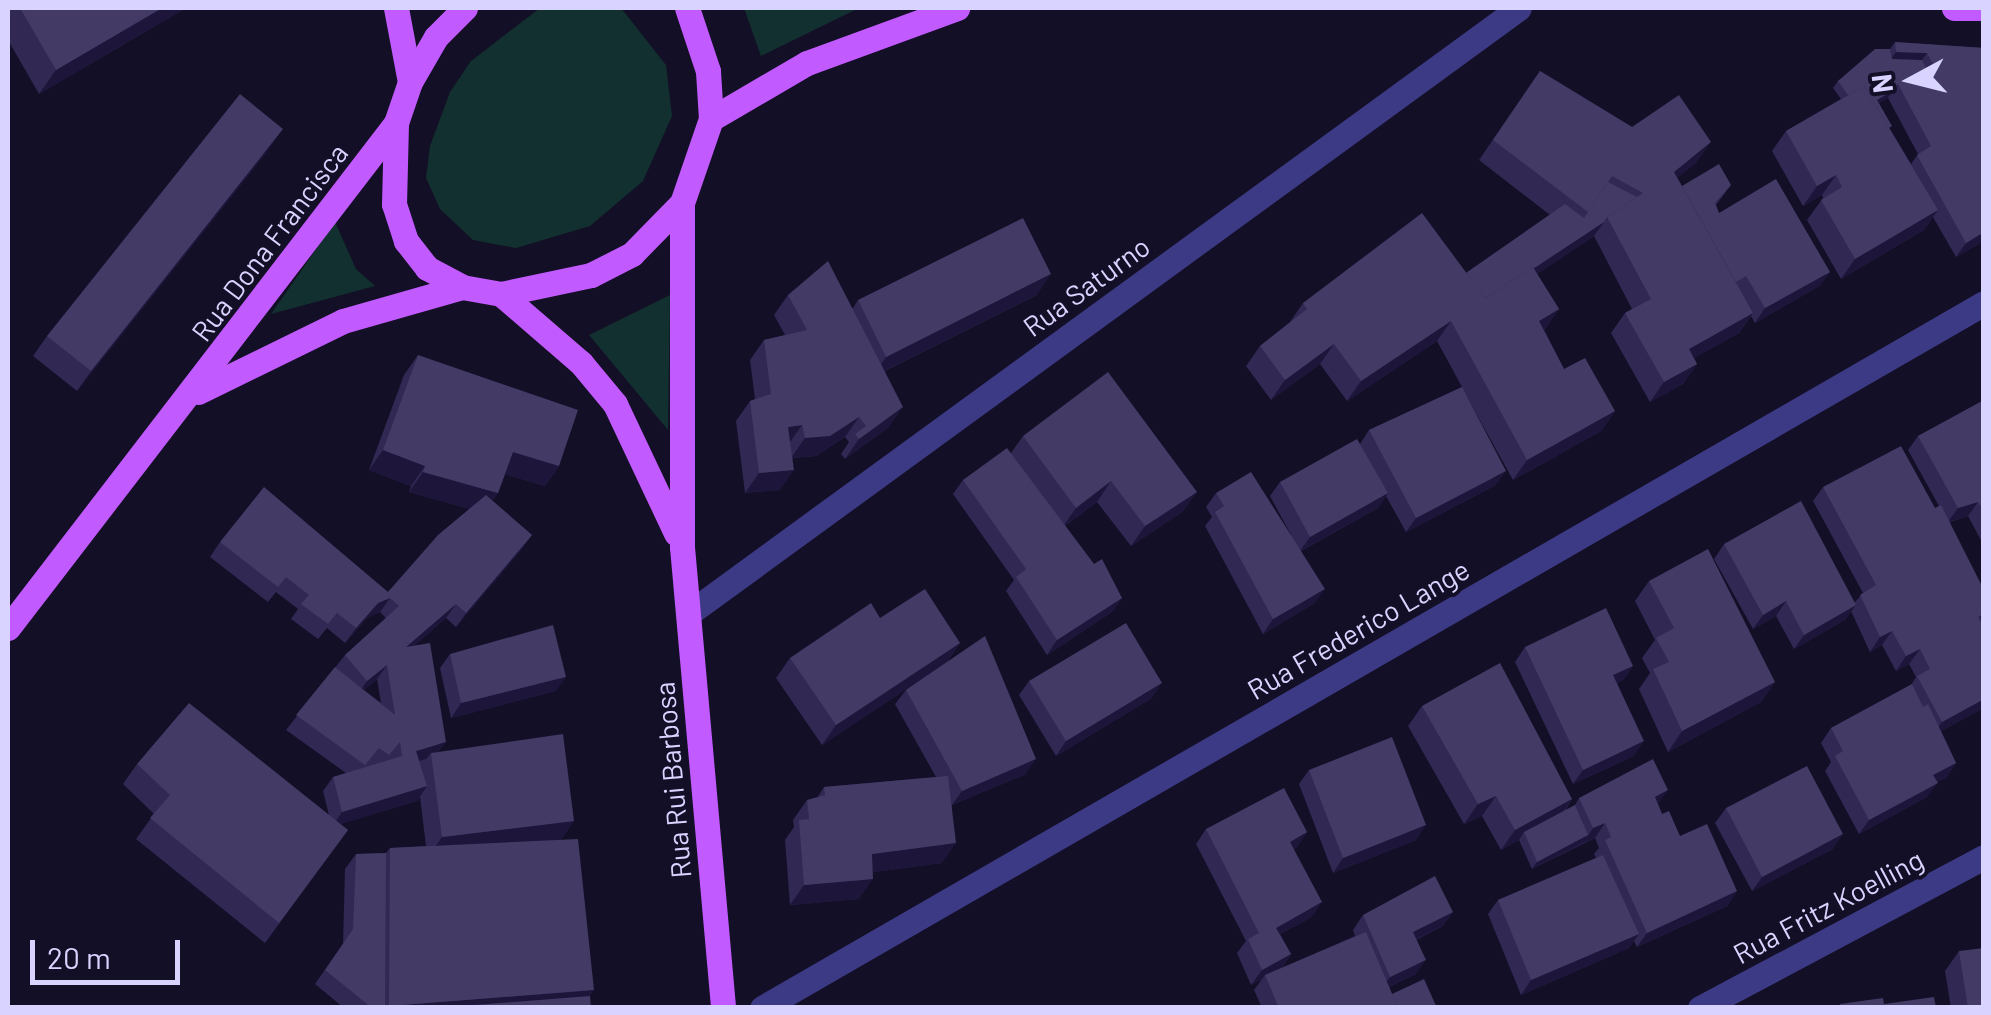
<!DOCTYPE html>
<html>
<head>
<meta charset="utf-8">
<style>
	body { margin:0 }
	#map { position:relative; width:1991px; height:1015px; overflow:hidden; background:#130f26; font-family:Barlow,sans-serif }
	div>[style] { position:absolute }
	.green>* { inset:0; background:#12302f }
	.minor>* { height:25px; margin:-12.5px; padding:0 12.5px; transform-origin:12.5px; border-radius:12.5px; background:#3d3a85 }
	.major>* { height:25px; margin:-12.5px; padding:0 12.5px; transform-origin:12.5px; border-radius:12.5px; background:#c25bff }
	.wall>* { inset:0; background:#312854 }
	.shaded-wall>* { inset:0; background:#1d163a }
	.building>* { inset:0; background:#433a66 }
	span { translate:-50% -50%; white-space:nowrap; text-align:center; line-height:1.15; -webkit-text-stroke:8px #130f26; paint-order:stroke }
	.street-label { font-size:28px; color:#d9d4ff }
	.frame { position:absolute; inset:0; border:10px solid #d9d4ff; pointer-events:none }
	.north { position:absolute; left:1861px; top:30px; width:100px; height:100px; -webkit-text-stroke:8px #130f26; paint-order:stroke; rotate:263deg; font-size:28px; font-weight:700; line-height:40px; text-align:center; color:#d9d4ff }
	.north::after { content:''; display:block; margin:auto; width:35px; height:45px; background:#d9d4ff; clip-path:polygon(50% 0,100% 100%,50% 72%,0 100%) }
	.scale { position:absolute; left:30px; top:940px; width:150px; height:45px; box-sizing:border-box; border:5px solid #d9d4ff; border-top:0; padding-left:12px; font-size:30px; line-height:35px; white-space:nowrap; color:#d9d4ff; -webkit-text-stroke:8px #130f26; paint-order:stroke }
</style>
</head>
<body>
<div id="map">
	<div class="green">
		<div style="clip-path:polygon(540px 8px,621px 8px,666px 65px,672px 116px,643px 181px,590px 226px,516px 248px,473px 240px,440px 209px,426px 178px,430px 146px,450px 92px,471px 61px)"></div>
		<div style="clip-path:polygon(744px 8px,859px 8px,761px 56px)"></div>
		<div style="clip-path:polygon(335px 222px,356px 269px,375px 286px,271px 314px)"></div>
		<div style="clip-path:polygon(670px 295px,668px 430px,589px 335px)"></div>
	</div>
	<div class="minor">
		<div style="left:688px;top:614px;width:1028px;rotate:-36.1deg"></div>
		<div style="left:762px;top:1008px;width:1411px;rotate:-29.98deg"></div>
		<div style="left:1700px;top:1008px;width:322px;rotate:-28deg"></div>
	</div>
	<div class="major">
		<div style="left:396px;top:8px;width:75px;rotate:79.3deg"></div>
		<div style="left:465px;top:8px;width:41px;rotate:135deg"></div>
		<div style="left:436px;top:37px;width:52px;rotate:120deg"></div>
		<div style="left:410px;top:82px;width:43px;rotate:108.9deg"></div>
		<div style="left:396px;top:123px;width:81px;rotate:91.4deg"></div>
		<div style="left:394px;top:204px;width:39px;rotate:72deg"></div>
		<div style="left:406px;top:241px;width:34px;rotate:52deg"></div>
		<div style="left:427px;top:268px;width:40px;rotate:28deg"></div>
		<div style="left:462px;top:287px;width:40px;rotate:10deg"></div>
		<div style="left:501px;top:294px;width:92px;rotate:-11.9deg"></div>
		<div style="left:591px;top:275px;width:46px;rotate:-27.1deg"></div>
		<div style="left:632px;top:254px;width:71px;rotate:-45.6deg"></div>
		<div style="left:682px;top:203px;width:89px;rotate:-71deg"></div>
		<div style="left:711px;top:119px;width:48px;rotate:-93.6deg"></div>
		<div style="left:708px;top:71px;width:66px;rotate:-108.4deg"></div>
		<div style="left:1954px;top:8px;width:30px"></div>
		<div style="left:711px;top:119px;width:111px;rotate:-30.3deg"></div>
		<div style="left:807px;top:63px;width:160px;rotate:-20.1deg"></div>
		<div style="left:682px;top:203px;width:344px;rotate:90deg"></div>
		<div style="left:682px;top:547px;width:463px;rotate:84.9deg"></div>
		<div style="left:501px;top:294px;width:106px;rotate:40.8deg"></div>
		<div style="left:581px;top:363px;width:53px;rotate:50.3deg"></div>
		<div style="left:615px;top:404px;width:143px;rotate:64.7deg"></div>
		<div style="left:198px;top:392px;width:161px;rotate:-26.1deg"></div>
		<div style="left:343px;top:321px;width:124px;rotate:-15.9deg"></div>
		<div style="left:8px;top:628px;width:637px;rotate:-52.46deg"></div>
	</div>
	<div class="wall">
		<div style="clip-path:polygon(8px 8px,186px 8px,39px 94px,8px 40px)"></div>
		<div style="clip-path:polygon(evenodd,1895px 42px,1984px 48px,1984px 241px,1956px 257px,1933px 217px,1924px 230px,1841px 279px,1807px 220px,1823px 198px,1822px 195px,1803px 206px,1772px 151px,1786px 131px,1841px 99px,1833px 88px,1838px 81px,1890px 49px,1895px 42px,1888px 98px,1918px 154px,1911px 164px,1890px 129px,1879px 103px,1888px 98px)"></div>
		<div style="clip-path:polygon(1540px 71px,1632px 127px,1697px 162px,1677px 178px,1682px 186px,1731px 185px,1716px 205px,1719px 213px,1830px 272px,1819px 286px,1755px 323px,1751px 316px,1739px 333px,1694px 358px,1697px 364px,1683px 384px,1650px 402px,1611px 333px,1625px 313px,1632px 309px,1594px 236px,1537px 274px,1559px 309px,1544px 330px,1564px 369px,1615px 411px,1601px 431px,1513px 480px,1467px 397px,1496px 485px,1406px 532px,1386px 496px,1378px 508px,1301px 551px,1315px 603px,1263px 634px,1205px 526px,1212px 517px,1206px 507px,1216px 493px,1291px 535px,1270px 496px,1280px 482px,1360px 444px,1369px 430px,1462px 387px,1437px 341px,1347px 401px,1320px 364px,1271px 400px,1246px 366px,1260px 346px,1290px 322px,1303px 303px,1466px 273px,1550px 215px,1479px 160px)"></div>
		<div style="clip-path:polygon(269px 149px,77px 391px,33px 356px,47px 336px)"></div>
		<div style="clip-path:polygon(788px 295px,853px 308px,858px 300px,1037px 295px,885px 371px,889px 427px,845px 459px,841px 454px,849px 442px,845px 437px,816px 456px,793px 458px,780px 490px,745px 493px,736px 421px,750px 401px,755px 399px,750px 360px,764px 340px,785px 335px,774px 315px)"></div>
		<div style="clip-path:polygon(evenodd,418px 355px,559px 466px,545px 486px,505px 474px,498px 493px,492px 501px,532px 535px,521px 550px,456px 627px,446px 618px,414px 646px,439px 752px,574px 821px,561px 839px,591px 1008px,344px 1008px,315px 984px,343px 944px,345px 869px,356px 854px,386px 853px,390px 848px,426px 846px,420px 797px,417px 801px,340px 824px,348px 830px,265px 943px,136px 839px,154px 814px,123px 784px,137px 764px,329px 815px,323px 791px,333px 777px,346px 773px,286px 730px,345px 655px,386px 618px,380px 612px,368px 617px,345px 643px,327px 628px,318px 639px,291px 619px,298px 609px,276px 592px,268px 602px,210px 557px,220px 542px,388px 592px,470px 509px,409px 492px,411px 486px,369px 470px,404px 375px,418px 355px,377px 679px,381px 703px,364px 690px,377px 679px)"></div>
		<div style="clip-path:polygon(1984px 400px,1984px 546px,1968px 516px,1950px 522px,1984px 628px,1984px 708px,1941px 731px,1956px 763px,1946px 778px,1937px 782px,1927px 797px,1859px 834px,1825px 771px,1831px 762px,1821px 743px,1831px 728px,1911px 685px,1916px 677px,1909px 664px,1896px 671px,1882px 645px,1870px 652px,1851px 611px,1845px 620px,1794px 649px,1776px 616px,1753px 629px,1714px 559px,1724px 544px,1854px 603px,1863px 593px,1813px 501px,1823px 487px,1935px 508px,1939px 506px,1908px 450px,1918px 436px)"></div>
		<div style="clip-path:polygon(1023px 436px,1197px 492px,1182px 512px,1131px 546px,1097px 502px,1065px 526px,1094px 564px,1122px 598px,1112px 612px,1047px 655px,1006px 591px,1014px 580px,953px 494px,963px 480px,1011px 453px)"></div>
		<div style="clip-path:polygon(1649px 581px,1775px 682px,1761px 702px,1668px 752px,1639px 689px,1650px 673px,1642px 658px,1655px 640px,1635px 601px)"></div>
		<div style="clip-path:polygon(880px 618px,960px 643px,947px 662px,1026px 774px,952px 805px,942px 863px,873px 872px,859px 899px,790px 905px,785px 840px,794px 827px,793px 820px,807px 800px,817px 798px,824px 787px,936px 777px,895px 704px,906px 690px,923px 678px,822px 745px,776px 678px,790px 658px)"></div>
		<div style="clip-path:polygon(1525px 647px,1633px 666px,1623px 680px,1617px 683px,1634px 756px,1573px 784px,1515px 662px)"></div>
		<div style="clip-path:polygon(450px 654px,556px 691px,451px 718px,440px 668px)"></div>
		<div style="clip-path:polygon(1029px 681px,1152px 698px,1056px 756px,1019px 695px)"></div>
		<div style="clip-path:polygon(1422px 706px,1572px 799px,1565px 811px,1575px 805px,1579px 798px,1658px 804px,1662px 814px,1680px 836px,1737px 891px,1727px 906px,1637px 947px,1634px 941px,1629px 948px,1521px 995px,1488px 914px,1498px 900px,1596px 858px,1594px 854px,1599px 848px,1595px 838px,1532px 869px,1519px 840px,1501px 850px,1482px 816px,1464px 824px,1408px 726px)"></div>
		<div style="clip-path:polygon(1309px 770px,1416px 840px,1333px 873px,1299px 784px)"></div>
		<div style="clip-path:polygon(1726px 808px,1833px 849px,1752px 891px,1715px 823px)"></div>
		<div style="clip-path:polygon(1206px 829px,1307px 832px,1297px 847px,1294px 849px,1312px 917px,1280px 934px,1291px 954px,1282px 968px,1355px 936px,1353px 930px,1363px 915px,1453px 912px,1443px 926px,1416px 940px,1416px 974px,1389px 987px,1392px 994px,1437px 1008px,1262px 1008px,1254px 990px,1262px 979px,1251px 985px,1237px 953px,1246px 941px,1196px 844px)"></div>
		<div style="clip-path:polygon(1959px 951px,1984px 1008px,1951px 1008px,1945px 971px)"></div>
	</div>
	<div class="shaded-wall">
		<div style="clip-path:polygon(162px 8px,186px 8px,39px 94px,56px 70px)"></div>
		<div style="clip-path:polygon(1896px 52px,1927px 53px,1917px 67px,1886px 66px)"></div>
		<div style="clip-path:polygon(1892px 91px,1888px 98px,1872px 107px,1877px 100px)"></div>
		<div style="clip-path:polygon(283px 129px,269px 149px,77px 391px,91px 371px)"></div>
		<div style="clip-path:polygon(1711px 142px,1697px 162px,1660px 192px,1674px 172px)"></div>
		<div style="clip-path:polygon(1836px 175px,1822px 195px,1803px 206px,1817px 186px)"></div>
		<div style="clip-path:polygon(1938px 210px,1924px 230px,1841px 279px,1855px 259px)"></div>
		<div style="clip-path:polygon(1604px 222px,1594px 236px,1471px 318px,1481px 304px)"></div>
		<div style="clip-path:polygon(1984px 232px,1984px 241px,1956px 257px,1966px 243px)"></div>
		<div style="clip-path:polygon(1830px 272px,1819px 286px,1755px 323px,1765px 308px)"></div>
		<div style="clip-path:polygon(1051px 274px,1037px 295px,872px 377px,886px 357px)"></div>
		<div style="clip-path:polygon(1559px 309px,1545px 330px,1525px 341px,1539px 321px)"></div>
		<div style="clip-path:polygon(1753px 313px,1739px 333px,1675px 369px,1689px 349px)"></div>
		<div style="clip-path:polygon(1451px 321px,1437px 341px,1347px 401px,1361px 381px)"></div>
		<div style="clip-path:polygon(1334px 344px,1320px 364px,1271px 400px,1285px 380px)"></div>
		<div style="clip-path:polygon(1697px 364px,1683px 384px,1650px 402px,1664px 382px)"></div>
		<div style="clip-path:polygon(903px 407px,889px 427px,845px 459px,859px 439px)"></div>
		<div style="clip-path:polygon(1615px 411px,1601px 431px,1513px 480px,1527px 460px)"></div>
		<div style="clip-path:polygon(859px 417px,845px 437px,816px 456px,791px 458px,805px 438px)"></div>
		<div style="clip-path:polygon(802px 425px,788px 445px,788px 427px)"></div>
		<div style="clip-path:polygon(383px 450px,425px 466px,411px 486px,369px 470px)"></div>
		<div style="clip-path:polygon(513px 452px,559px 466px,545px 486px,498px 472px)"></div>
		<div style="clip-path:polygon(794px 470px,780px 490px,745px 493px,759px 473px)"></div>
		<div style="clip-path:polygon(1506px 471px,1496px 485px,1406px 532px,1416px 518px)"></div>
		<div style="clip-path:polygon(423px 472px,498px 493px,484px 513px,409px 492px)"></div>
		<div style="clip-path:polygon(1111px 481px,1097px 502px,1062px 528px,1076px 508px)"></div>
		<div style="clip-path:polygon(1197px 492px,1182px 512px,1131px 546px,1145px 526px)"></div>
		<div style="clip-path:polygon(1388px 493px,1378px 508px,1300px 551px,1310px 537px)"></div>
		<div style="clip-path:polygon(1978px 502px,1968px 516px,1948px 522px,1958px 508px)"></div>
		<div style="clip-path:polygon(532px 535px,521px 550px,456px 627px,466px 613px)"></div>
		<div style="clip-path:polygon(1325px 589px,1315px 603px,1263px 634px,1273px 619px)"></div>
		<div style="clip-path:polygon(390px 598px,380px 612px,368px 617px,345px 643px,356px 628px,378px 603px)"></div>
		<div style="clip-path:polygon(1122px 598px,1112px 612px,1047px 655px,1057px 640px)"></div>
		<div style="clip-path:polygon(1786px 601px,1776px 616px,1753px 629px,1763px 615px)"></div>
		<div style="clip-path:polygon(456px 604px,446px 618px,396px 662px,406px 647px)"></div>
		<div style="clip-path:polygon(1856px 605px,1845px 620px,1794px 649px,1804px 635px)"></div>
		<div style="clip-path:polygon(1892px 631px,1882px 645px,1870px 652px,1880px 637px)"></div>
		<div style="clip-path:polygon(960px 643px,946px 663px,822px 745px,836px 725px)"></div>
		<div style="clip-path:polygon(1920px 649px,1909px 664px,1896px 671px,1906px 656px)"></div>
		<div style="clip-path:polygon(387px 665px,377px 679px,357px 696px,367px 681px)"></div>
		<div style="clip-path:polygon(1633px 666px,1623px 680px,1603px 689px,1613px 675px)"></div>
		<div style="clip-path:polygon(566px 677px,556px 691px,451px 718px,461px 703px)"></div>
		<div style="clip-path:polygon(1775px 682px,1761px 702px,1668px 752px,1682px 731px)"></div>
		<div style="clip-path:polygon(1162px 683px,1152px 698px,1056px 756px,1066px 741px)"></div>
		<div style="clip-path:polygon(1984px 699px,1984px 708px,1932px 736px,1942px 722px)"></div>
		<div style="clip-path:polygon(1644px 741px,1634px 756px,1573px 784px,1583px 770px)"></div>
		<div style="clip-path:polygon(446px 742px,436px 756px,431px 753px,426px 759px,406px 765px,416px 751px)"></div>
		<div style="clip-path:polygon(1036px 759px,1026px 774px,952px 805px,962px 791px)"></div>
		<div style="clip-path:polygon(1956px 763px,1946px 778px,1923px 790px,1933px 775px)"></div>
		<div style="clip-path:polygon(1938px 783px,1927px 797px,1859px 834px,1869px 820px)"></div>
		<div style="clip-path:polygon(427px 786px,417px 801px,332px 827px,342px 812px)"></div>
		<div style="clip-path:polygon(1668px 790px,1658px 804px,1655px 797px)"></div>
		<div style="clip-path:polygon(1496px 796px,1482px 816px,1464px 824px,1478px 804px)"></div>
		<div style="clip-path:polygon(1572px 799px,1558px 819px,1524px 832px,1519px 840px,1501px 850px,1515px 830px)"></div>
		<div style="clip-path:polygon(574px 821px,560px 841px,428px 857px,442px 837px)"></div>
		<div style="clip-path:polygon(1605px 823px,1595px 838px,1583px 843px,1593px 828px)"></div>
		<div style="clip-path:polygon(1426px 825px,1416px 840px,1333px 873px,1343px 858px)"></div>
		<div style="clip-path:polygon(1307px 832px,1297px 847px,1280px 857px,1290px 842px)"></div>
		<div style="clip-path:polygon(1843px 834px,1833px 849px,1752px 891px,1762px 877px)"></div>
		<div style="clip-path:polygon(1588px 835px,1583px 843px,1532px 869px,1537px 862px)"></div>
		<div style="clip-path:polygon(956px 843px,942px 863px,858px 874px,872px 854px)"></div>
		<div style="clip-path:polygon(873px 879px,859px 899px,790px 905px,804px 885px)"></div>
		<div style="clip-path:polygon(1737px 891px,1727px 906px,1637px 947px,1647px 933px)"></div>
		<div style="clip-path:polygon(1322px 902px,1312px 917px,1265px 942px,1276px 928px)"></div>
		<div style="clip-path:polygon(1453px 912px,1443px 926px,1402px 946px,1413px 932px)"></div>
		<div style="clip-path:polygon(1639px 934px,1629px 948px,1521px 995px,1531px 980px)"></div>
		<div style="clip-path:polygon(1291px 954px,1281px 969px,1265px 975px,1262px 979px,1251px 985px,1262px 970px)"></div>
		<div style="clip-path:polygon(1426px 960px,1416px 974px,1380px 991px,1390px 977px)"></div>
		<div style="clip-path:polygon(594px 990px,582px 1008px,388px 1008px,389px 1006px)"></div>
	</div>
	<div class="building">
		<div style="clip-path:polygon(20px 8px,162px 8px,56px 70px)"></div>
		<div style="clip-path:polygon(1895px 42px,1984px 48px,1984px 232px,1966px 243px,1917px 155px,1931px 146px,1898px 84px,1933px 64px,1927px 53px,1896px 52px)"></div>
		<div style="clip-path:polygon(1875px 49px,1890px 49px,1892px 59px,1922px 60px,1926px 68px,1898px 84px,1892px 91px,1877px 100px,1892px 126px,1889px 128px,1864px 86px,1848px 95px,1838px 81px)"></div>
		<div style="clip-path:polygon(1540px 71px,1632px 127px,1679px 95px,1711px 142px,1674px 172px,1753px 313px,1689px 349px,1697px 364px,1664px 382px,1625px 313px,1651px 299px,1607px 217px,1643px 193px,1612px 176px,1588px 212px,1493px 140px)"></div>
		<div style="clip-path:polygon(1864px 86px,1938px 210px,1855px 259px,1821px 200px,1842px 187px,1836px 175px,1817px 186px,1786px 131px)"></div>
		<div style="clip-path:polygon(240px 94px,283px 129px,91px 371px,47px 336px)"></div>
		<div style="clip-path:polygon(1719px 164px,1731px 185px,1715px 203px,1719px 213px,1776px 179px,1830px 272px,1765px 308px,1746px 276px,1736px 282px,1682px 186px)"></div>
		<div style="clip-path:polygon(1608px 182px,1637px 197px,1607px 217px,1604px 222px,1534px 268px,1533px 267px,1485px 298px,1466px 273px,1565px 204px,1584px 218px)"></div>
		<div style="clip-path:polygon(1422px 213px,1485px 298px,1533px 267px,1559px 309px,1539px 321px,1564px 369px,1585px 358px,1615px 411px,1527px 460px,1451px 321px,1361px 381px,1334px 344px,1285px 380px,1260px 346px,1307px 309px,1303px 303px)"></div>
		<div style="clip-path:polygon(1023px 218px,1051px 274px,886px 357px,858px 300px)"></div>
		<div style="clip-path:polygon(828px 261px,903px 407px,859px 439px,855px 434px,866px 426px,859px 417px,830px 436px,805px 438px,802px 425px,788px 427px,794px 470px,759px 473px,750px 401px,771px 394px,764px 340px,807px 330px,788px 295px)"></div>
		<div style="clip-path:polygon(418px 355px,578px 410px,559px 466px,513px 452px,498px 493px,423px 472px,425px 466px,383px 450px)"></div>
		<div style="clip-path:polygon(1108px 372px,1197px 492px,1145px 526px,1111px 481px,1076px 508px,1023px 436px)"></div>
		<div style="clip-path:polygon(1462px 387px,1506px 471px,1416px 518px,1369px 430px)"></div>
		<div style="clip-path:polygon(1984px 400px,1984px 511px,1978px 502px,1958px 508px,1918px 436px)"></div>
		<div style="clip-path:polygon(1357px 439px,1388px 493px,1310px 537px,1280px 482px)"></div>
		<div style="clip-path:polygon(1901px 446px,1935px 508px,1941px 505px,1984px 590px,1984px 614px,1978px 617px,1984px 628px,1984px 699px,1942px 722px,1917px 676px,1930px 669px,1920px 649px,1906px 656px,1892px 631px,1880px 637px,1860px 595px,1876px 585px,1823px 487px)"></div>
		<div style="clip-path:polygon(1007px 448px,1094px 564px,1102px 559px,1122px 598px,1057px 640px,1016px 577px,1026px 569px,963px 480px)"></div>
		<div style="clip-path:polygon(1251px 472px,1325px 589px,1273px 619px,1215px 512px,1224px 506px,1216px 493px)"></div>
		<div style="clip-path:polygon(264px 487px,388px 592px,438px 535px,486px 495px,532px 535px,466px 613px,456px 604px,406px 647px,430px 643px,446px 742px,416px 751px,427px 786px,342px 812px,333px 777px,402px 756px,400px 742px,389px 755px,379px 748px,365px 765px,296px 715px,335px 667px,395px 715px,387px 665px,367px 681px,345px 655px,399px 606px,390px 598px,378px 603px,356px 628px,337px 613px,328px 624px,301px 604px,309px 595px,286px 577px,278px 587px,220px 542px)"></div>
		<div style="clip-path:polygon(1801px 501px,1856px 605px,1804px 635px,1786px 601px,1763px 615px,1724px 544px)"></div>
		<div style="clip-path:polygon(1708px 549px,1775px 682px,1682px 731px,1653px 669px,1669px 662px,1656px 638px,1674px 628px,1649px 581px)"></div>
		<div style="clip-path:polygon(925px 589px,960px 643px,836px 725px,790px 658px,871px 603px,880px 618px)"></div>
		<div style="clip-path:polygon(1606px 608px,1633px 666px,1613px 675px,1644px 741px,1583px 770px,1525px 647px)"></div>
		<div style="clip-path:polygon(1126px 623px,1162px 683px,1066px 741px,1029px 681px)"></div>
		<div style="clip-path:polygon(553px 625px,566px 677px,461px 703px,450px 654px)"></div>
		<div style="clip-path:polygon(985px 636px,1036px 759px,962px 791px,906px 690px)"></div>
		<div style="clip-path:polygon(1500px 663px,1572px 799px,1515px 830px,1496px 796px,1478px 804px,1422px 706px)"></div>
		<div style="clip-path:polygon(1912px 684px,1923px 707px,1928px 704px,1956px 763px,1933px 775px,1938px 783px,1869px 820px,1835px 756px,1843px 751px,1831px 728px)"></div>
		<div style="clip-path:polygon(189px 703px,348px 830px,279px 923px,150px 818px,170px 795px,137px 764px)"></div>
		<div style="clip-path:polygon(563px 734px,574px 821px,442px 837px,431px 753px)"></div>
		<div style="clip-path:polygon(1392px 737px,1426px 825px,1343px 858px,1309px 770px)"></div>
		<div style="clip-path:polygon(1653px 759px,1668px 790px,1655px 797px,1662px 814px,1669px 811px,1680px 836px,1707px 824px,1737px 891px,1647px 933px,1605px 840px,1611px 837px,1605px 823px,1593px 828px,1579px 798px)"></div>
		<div style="clip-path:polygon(1807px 766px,1843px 834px,1762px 877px,1726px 808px)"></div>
		<div style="clip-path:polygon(948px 776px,956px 843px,872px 854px,873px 879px,804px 885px,799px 820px,809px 819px,807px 800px,825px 795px,824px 787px)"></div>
		<div style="clip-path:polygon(1284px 788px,1307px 832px,1290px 842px,1322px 902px,1276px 928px,1291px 954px,1262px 970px,1248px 939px,1259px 933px,1206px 829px)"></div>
		<div style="clip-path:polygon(1575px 805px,1588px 835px,1537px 862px,1524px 832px)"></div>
		<div style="clip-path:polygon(578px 839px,594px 990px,389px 1006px,390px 848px)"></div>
		<div style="clip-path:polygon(386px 853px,385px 1008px,372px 1008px,325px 970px,353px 929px,356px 854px)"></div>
		<div style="clip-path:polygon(1603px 855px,1639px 934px,1531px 980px,1498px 900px)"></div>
		<div style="clip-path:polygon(1435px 876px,1453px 912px,1413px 932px,1426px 960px,1390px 977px,1363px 915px)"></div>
		<div style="clip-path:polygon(1366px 932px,1398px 1008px,1279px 1008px,1265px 975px)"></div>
		<div style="clip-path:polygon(1984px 948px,1984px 1008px,1968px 1008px,1959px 951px)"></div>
		<div style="clip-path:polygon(1424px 979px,1437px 1008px,1398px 1008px,1392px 994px)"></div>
		<div style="clip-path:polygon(590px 996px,591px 1008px,436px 1008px)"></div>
		<div style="clip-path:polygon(1934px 997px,1936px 1008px,1840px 1008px,1840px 1004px,1883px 998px,1884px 1004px)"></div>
	</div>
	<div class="street-label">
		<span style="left:269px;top:242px;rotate:-53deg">Rua Dona Francisca</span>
		<span style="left:1086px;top:286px;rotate:-36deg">Rua Saturno</span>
		<span style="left:1358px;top:629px;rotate:-30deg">Rua Frederico Lange</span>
		<span style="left:672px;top:780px;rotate:-95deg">Rua Rui Barbosa</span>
		<span style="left:1828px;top:906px;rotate:-28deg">Rua Fritz Koelling</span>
	</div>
	<div class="frame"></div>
	<div class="north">N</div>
	<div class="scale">20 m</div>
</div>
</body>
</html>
